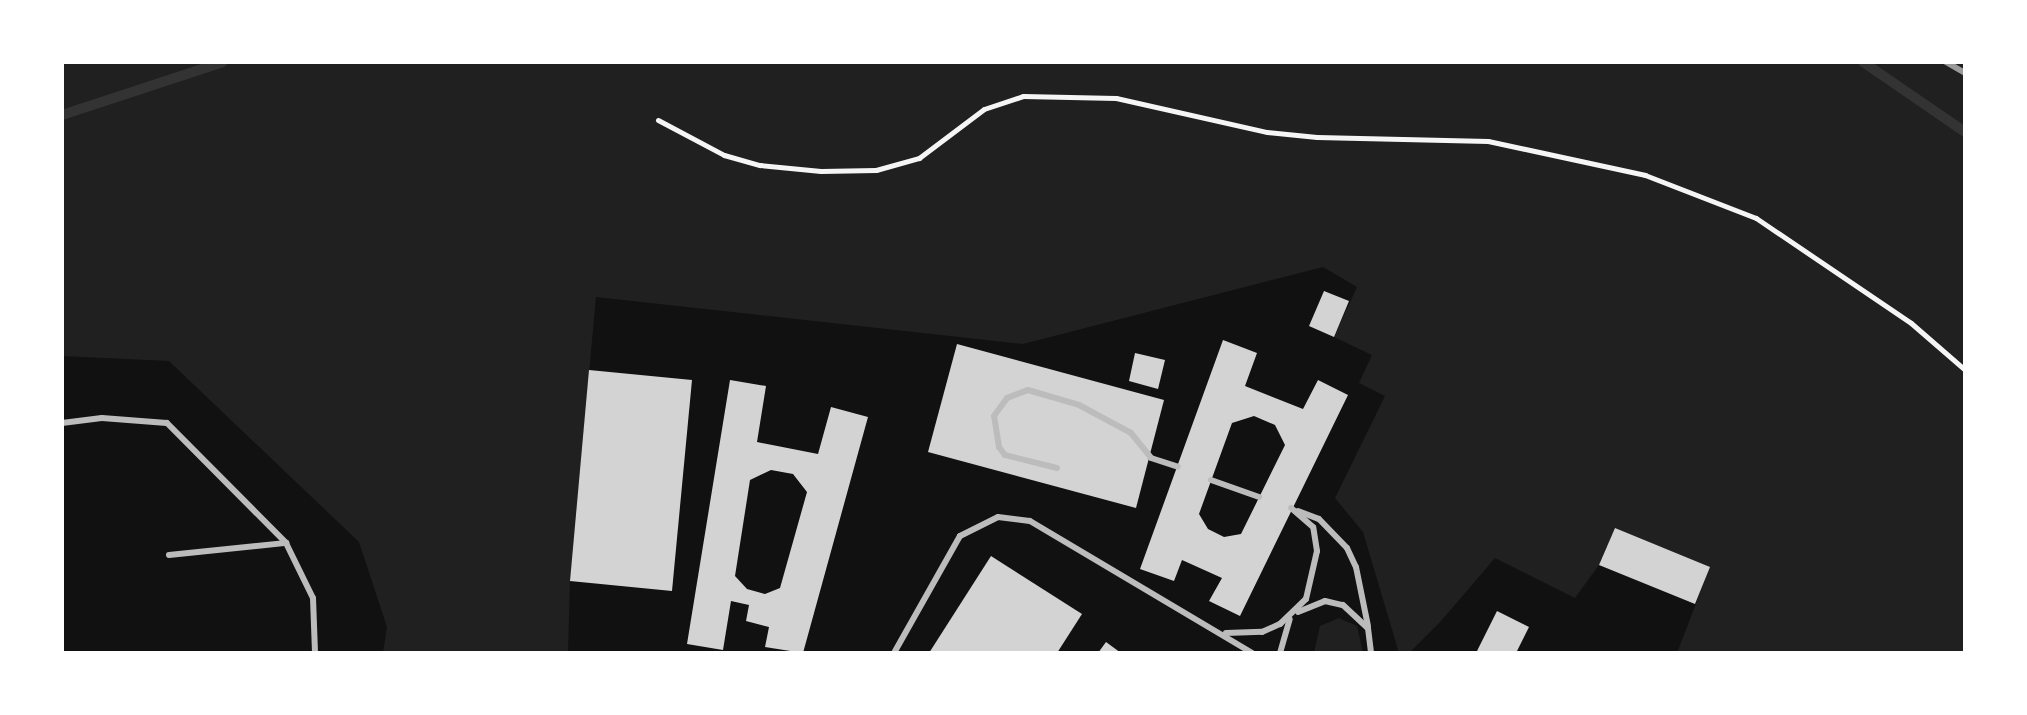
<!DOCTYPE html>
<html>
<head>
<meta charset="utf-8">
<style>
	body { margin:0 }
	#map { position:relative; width:2027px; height:715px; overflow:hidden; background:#111; font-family:"Sofia Sans Condensed",sans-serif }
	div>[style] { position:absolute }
	.green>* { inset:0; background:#202020 }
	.stream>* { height:10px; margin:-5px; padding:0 5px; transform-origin:5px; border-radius:5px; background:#333 }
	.building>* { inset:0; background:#d3d3d3 }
	.path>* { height:5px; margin:-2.5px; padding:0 2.5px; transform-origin:2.5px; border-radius:2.5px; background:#f5f5f5 }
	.service>* { height:6px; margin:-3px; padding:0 3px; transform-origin:3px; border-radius:3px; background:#bcbcbc }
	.rail>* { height:6px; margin:-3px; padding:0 3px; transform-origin:3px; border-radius:3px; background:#9a9a9a }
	span { translate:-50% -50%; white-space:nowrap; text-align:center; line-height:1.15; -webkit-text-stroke:8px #fff; paint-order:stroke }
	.frame { position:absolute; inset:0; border:64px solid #fff; pointer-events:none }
</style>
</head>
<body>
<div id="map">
	<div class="green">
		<div style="clip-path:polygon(62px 62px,1965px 62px,1965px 653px,1677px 653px,1710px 567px,1615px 528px,1599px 565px,1575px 598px,1495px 558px,1441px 621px,1409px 653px,1399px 653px,1363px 532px,1335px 498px,1385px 396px,1359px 383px,1372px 355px,1334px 337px,1357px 287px,1323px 267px,1023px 344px,596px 297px,570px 580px,568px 653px,383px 653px,387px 627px,359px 542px,169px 361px,62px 356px)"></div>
		<div style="clip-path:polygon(1339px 618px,1357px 626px,1363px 653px,1314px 653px,1320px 626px)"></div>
	</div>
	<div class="stream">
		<div style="left:1863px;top:62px;width:124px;rotate:34.5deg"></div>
		<div style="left:62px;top:115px;width:169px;rotate:-18.2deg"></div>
	</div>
	<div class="building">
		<div style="clip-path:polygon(1324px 291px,1349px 301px,1334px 337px,1309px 326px)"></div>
		<div style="clip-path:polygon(evenodd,1223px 340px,1257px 353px,1245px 386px,1303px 409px,1318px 380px,1348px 395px,1240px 616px,1209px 601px,1222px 578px,1182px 560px,1174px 581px,1140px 569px,1223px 340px,1254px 416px,1275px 425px,1285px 445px,1241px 534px,1224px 537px,1208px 529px,1199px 514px,1232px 423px,1254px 416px)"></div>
		<div style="clip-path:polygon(957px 344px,1164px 400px,1136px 508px,928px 452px)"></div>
		<div style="clip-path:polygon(1135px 353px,1165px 360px,1158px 389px,1129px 381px)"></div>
		<div style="clip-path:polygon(589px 370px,692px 380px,672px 591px,570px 581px)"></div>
		<div style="clip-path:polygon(evenodd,730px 380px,766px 386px,757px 442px,818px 454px,831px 407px,868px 417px,803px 653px,765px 647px,769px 627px,746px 621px,749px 605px,731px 601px,723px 650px,687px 644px,730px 380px,771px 470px,793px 474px,807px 492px,780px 588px,765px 594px,747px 589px,735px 576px,750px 480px,771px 470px)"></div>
		<div style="clip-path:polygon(1615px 528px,1710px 567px,1695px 604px,1599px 565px)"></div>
		<div style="clip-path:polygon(991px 556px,1082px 614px,1057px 653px,929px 653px)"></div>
		<div style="clip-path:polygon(1497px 611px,1529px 627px,1516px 653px,1476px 653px)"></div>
		<div style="clip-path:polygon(1106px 642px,1121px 653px,1098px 653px)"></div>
	</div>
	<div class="path">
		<div style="left:658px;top:120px;width:75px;rotate:27.9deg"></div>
		<div style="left:724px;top:155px;width:37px;rotate:16deg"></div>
		<div style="left:760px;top:165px;width:61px;rotate:5.6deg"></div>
		<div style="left:821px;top:171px;width:55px;rotate:-1deg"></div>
		<div style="left:876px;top:170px;width:45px;rotate:-15.6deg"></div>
		<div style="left:919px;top:158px;width:81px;rotate:-37deg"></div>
		<div style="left:984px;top:109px;width:41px;rotate:-18.4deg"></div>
		<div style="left:1023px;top:96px;width:93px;rotate:1.2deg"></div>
		<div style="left:1116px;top:98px;width:155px;rotate:12.7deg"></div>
		<div style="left:1267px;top:132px;width:50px;rotate:5.7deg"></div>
		<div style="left:1317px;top:137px;width:171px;rotate:1.3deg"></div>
		<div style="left:1488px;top:141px;width:161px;rotate:12.2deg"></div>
		<div style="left:1645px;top:175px;width:119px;rotate:21.2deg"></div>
		<div style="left:1756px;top:218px;width:187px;rotate:34.1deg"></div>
		<div style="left:1911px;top:323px;width:72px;rotate:41deg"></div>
	</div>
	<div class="service">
		<div style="left:62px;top:423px;width:40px;rotate:-7.1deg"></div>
		<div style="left:102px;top:418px;width:65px;rotate:4.4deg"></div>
		<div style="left:167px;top:423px;width:169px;rotate:45.2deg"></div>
		<div style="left:286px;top:543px;width:61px;rotate:63.9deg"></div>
		<div style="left:313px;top:598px;width:55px;rotate:87.9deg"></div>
		<div style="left:1057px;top:468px;width:54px;rotate:-166deg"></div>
		<div style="left:1005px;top:455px;width:10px;rotate:-127deg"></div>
		<div style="left:999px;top:447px;width:31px;rotate:-99deg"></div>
		<div style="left:994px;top:416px;width:22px;rotate:-54deg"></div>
		<div style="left:1007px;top:398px;width:22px;rotate:-21deg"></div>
		<div style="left:1028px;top:390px;width:53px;rotate:16.4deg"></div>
		<div style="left:1079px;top:405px;width:59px;rotate:28.3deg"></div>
		<div style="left:1131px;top:433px;width:32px;rotate:51deg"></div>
		<div style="left:1151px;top:458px;width:28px;rotate:18deg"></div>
		<div style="left:1211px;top:480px;width:51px;rotate:19.5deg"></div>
		<div style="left:1298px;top:511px;width:22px;rotate:21deg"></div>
		<div style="left:1319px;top:519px;width:40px;rotate:46deg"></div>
		<div style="left:1347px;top:548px;width:21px;rotate:65deg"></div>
		<div style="left:1356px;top:567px;width:60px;rotate:78.5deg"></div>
		<div style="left:169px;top:555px;width:118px;rotate:-5.9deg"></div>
		<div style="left:1298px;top:612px;width:29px;rotate:-22deg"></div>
		<div style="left:1325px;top:601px;width:18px;rotate:13deg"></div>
		<div style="left:1343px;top:605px;width:34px;rotate:43deg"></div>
		<div style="left:1368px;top:628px;width:25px;rotate:83deg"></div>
		<div style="left:1226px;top:633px;width:36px;rotate:-2deg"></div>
		<div style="left:1262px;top:632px;width:20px;rotate:-24deg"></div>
		<div style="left:1280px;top:624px;width:36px;rotate:-44deg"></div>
		<div style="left:1306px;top:599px;width:49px;rotate:-77.1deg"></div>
		<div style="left:1317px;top:551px;width:24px;rotate:-99deg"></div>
		<div style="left:1313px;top:527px;width:29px;rotate:-139deg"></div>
		<div style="left:894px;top:653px;width:134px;rotate:-60.6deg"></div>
		<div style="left:960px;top:536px;width:42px;rotate:-26.6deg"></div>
		<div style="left:998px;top:517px;width:32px;rotate:7deg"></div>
		<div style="left:1030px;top:521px;width:258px;rotate:30.7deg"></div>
		<div style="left:1280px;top:653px;width:35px;rotate:-74deg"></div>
	</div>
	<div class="rail">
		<div style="left:1946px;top:62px;width:22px;rotate:30deg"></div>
	</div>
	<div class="frame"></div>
</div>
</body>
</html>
